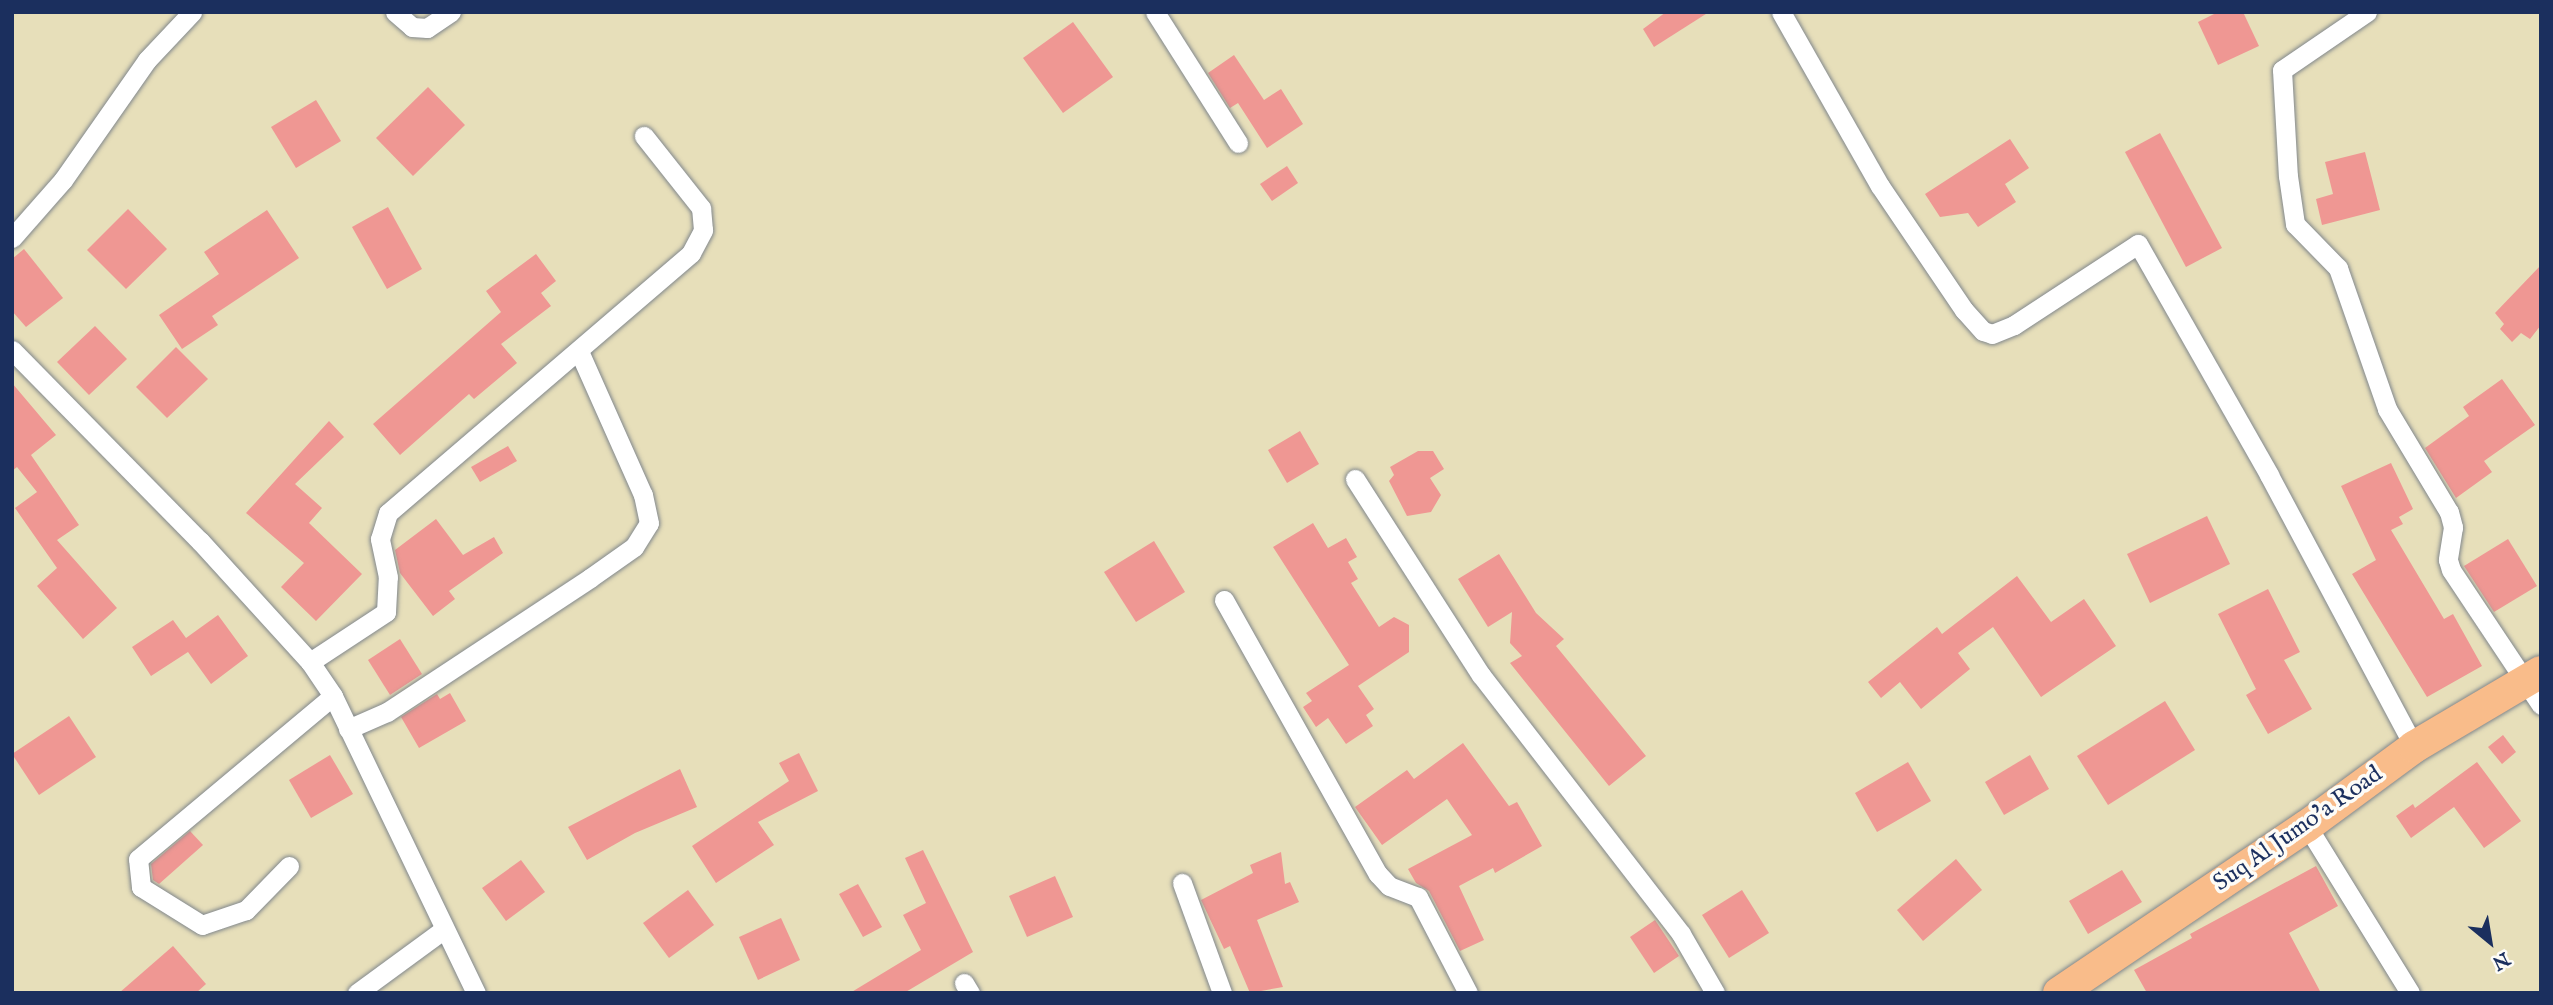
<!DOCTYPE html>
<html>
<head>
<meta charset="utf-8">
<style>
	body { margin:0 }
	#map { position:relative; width:2553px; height:1005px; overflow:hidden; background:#e7dfba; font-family:"IM FELL English",serif }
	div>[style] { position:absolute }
	.building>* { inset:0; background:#ef9793 }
	.roads { filter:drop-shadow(0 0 2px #81878c) drop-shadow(0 0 2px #81878c) }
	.street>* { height:19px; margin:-9.5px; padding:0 9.5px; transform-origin:9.5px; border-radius:9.5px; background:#fff }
	.primary>* { height:32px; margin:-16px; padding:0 16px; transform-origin:16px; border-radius:16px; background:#f9bc8a }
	span { translate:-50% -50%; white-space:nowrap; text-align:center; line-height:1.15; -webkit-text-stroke:7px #fdfcf7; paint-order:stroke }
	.street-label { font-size:24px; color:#1b2f5e }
	.frame { position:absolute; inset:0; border:14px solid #1b2f5e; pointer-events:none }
	.north { position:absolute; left:2455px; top:907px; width:70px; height:70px; -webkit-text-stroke:5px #fdfcf7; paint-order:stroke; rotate:150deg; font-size:19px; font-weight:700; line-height:28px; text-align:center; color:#1b2f5e }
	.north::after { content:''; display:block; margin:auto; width:24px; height:32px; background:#1b2f5e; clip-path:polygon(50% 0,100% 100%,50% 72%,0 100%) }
</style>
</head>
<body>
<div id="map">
	<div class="building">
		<div style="clip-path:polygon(1666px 12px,1709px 12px,1654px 47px,1643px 29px)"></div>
		<div style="clip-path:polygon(2218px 12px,2243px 12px,2259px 46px,2218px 65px,2198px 22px)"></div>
		<div style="clip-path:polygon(1073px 22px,1113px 77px,1063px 113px,1023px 58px)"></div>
		<div style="clip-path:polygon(1234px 55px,1264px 100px,1281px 89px,1303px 124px,1267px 148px,1238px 103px,1230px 108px,1208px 73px)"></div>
		<div style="clip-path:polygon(428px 87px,465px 125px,413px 176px,376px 138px)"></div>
		<div style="clip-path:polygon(316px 100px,341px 141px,296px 168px,271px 127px)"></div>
		<div style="clip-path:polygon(2160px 133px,2222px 248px,2186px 267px,2125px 152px)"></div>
		<div style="clip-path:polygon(2010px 139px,2029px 168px,2005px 184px,2016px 202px,1978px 227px,1968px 213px,1940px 217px,1925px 194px)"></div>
		<div style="clip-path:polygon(2365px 152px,2380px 210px,2322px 225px,2316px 199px,2333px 194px,2325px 162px)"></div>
		<div style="clip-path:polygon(1287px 166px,1298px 183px,1272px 201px,1260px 184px)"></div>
		<div style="clip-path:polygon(388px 207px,422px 269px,387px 289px,352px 227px)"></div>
		<div style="clip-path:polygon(128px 209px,167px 249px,126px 289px,87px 250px)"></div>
		<div style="clip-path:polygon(267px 210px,299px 258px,212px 316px,218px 325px,182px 349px,159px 315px,219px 274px,204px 252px)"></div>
		<div style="clip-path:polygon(24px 249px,63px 298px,26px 327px,12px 311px,12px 259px)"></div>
		<div style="clip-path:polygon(536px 254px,556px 281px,541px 293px,551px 306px,501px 344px,517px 363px,474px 399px,469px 394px,400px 455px,373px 424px,501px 312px,486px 291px)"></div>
		<div style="clip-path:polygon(2541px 265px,2541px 325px,2530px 339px,2521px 333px,2512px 342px,2500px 329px,2504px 324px,2495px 313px)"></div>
		<div style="clip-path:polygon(95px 326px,127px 359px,89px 395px,57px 362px)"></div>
		<div style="clip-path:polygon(176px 347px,208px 379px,167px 418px,136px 387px)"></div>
		<div style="clip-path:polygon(2502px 379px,2535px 425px,2484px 461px,2492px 472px,2456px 498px,2425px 448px,2469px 416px,2463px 407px)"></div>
		<div style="clip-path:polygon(12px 383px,56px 435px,31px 455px,79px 525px,57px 540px,117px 608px,83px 639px,37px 586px,57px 568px,15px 508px,37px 492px,17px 467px,12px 471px)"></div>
		<div style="clip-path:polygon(329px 421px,344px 437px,295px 484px,322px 508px,309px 523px,362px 574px,316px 621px,281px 587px,304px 563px,246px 513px)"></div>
		<div style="clip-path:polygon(1300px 431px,1319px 464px,1287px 483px,1268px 450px)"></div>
		<div style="clip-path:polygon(508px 446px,517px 461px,480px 482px,471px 467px)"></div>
		<div style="clip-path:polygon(1418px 451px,1433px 451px,1444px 469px,1430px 478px,1441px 495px,1431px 512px,1407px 516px,1389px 481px,1394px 475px,1390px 467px)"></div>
		<div style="clip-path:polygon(2391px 463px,2413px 509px,2399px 517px,2403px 524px,2391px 530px,2444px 619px,2453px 614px,2482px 666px,2427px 697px,2352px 574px,2376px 560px,2341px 486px)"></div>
		<div style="clip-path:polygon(2207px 516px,2230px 564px,2150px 603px,2127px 554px)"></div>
		<div style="clip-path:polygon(436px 519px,463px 555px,494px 537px,503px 553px,449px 591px,455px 599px,433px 616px,400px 573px,395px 550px)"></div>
		<div style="clip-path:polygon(1313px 523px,1328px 548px,1346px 538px,1357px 557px,1348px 562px,1358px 579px,1351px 583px,1379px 627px,1394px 617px,1409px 625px,1409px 652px,1358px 686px,1374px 709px,1366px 715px,1373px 726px,1346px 744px,1328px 718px,1316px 727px,1303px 707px,1312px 701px,1306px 693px,1349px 665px,1273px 547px)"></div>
		<div style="clip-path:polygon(2508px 539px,2537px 586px,2494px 612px,2464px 566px)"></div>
		<div style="clip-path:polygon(1154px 541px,1185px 592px,1136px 622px,1104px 572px)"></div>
		<div style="clip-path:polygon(1499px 554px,1536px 613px,1564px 639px,1556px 646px,1646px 756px,1609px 786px,1510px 663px,1522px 656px,1510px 643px,1512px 612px,1488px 627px,1458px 579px)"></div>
		<div style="clip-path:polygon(2017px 576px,2051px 622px,2084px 599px,2116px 646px,2041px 697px,1993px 627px,1958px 653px,1970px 669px,1921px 709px,1900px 682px,1881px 698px,1868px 682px,1937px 627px,1942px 634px)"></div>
		<div style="clip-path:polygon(2268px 589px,2300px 652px,2284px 660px,2312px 709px,2268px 734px,2246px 695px,2256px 689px,2218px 614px)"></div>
		<div style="clip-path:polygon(218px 615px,248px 656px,211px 684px,188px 652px,151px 676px,132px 647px,173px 620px,186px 638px)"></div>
		<div style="clip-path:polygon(400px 639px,422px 674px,390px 695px,368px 660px)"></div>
		<div style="clip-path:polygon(450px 693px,466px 721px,419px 748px,401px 717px,437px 694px,440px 699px)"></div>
		<div style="clip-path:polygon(2165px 701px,2195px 750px,2108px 805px,2077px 756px)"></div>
		<div style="clip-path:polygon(69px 716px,96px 757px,39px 795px,12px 754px)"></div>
		<div style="clip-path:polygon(2503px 735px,2516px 752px,2502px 764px,2488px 747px)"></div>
		<div style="clip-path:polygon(1463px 743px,1509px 806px,1517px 802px,1542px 846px,1495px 873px,1493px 868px,1459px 886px,1484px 940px,1460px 951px,1429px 891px,1416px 883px,1408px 869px,1472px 835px,1447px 799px,1382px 845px,1355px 807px,1407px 770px,1414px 779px)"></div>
		<div style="clip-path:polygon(799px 753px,818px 791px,758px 822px,774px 845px,716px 883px,692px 846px,789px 781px,779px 763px)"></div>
		<div style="clip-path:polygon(330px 755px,353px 794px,311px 818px,289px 780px)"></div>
		<div style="clip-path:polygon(2030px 755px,2049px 789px,2004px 815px,1985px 782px)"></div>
		<div style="clip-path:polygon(1908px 762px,1931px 801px,1877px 832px,1855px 793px)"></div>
		<div style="clip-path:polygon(2477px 762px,2521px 821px,2484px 848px,2454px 807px,2411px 838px,2396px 816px,2413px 804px,2415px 808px)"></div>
		<div style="clip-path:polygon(680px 769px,697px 807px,635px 833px,587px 860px,568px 827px)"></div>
		<div style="clip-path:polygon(190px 831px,203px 845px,159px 884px,153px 880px,151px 864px)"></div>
		<div style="clip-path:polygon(923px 850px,973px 952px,904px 993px,850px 993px,921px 950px,903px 915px,926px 903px,905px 858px)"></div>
		<div style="clip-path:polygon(1281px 852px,1285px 884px,1290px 882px,1299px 902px,1257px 920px,1283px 987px,1250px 993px,1230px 946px,1224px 949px,1201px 900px,1253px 873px,1250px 865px)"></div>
		<div style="clip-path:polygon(1956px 859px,1982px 890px,1923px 941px,1897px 910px)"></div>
		<div style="clip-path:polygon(521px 860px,545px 892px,506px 921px,482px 888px)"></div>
		<div style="clip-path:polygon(2316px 866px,2338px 906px,2289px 933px,2321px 993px,2147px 993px,2134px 970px,2192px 938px,2190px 934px)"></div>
		<div style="clip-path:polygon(2122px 870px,2142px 902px,2088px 934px,2069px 901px)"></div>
		<div style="clip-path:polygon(1055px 876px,1073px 917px,1027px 937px,1009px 896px)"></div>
		<div style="clip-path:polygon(858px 884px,882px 927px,863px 937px,839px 894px)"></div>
		<div style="clip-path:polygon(688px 890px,714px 925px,669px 958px,643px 923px)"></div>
		<div style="clip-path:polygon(1742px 890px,1769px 933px,1729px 958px,1702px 915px)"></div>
		<div style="clip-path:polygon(781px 918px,800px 960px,758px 980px,739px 937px)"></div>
		<div style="clip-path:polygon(1655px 920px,1679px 956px,1654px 973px,1630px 937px)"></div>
		<div style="clip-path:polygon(173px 946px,206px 984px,196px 993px,119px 993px)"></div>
	</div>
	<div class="roads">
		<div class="street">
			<div style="left:395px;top:12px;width:23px;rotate:41deg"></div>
			<div style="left:412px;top:27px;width:15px;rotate:4deg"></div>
			<div style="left:427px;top:28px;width:29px;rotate:-34deg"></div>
			<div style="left:1155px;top:12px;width:155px;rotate:57.6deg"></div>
			<div style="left:1781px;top:12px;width:200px;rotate:60.4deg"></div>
			<div style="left:1880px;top:186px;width:150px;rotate:55.9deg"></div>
			<div style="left:1964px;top:310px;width:28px;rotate:48deg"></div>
			<div style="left:1983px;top:331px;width:9px;rotate:18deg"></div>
			<div style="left:1992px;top:334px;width:24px;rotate:-22deg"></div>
			<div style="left:2014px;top:325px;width:148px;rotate:-33.2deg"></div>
			<div style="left:2138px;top:244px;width:266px;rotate:60.4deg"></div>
			<div style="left:2269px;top:475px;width:308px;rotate:61.9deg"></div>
			<div style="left:2367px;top:12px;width:103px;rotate:145.7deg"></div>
			<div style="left:2282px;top:70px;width:106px;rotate:86.8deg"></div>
			<div style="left:2288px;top:176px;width:49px;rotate:81.7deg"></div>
			<div style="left:2295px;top:224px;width:62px;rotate:45.7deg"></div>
			<div style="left:2338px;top:268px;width:149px;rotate:70.8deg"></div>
			<div style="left:2387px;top:409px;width:120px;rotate:59deg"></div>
			<div style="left:2449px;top:512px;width:16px;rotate:75deg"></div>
			<div style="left:2453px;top:527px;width:33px;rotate:99deg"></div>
			<div style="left:2448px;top:560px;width:10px;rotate:73deg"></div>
			<div style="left:2451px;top:570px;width:162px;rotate:56.3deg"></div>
			<div style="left:12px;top:238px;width:77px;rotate:-48.7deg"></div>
			<div style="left:63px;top:180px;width:146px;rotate:-55deg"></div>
			<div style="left:147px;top:60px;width:66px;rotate:-46.8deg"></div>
			<div style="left:12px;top:350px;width:268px;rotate:45.5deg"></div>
			<div style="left:200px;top:541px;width:164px;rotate:47.7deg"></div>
			<div style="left:310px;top:662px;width:41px;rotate:55.9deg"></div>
			<div style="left:333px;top:696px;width:330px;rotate:64.3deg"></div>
			<div style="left:1355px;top:479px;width:233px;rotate:57.3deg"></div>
			<div style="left:1481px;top:675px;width:327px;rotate:52.3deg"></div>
			<div style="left:1681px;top:934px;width:68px;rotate:60deg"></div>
			<div style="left:1224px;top:600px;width:314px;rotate:60.7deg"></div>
			<div style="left:1378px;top:874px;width:16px;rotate:47deg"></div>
			<div style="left:1389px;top:886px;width:31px;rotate:21deg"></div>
			<div style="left:1418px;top:897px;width:108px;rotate:62.5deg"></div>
			<div style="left:310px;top:662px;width:91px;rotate:-33.3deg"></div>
			<div style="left:386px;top:612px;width:35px;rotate:-87deg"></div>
			<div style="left:388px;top:577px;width:39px;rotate:-102deg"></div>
			<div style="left:380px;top:539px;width:27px;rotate:-73deg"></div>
			<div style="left:388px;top:513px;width:399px;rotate:-40.6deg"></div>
			<div style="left:691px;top:253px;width:26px;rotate:-62deg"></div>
			<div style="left:703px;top:230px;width:22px;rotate:-95deg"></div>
			<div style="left:701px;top:208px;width:92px;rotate:-128.4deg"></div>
			<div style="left:348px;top:729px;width:43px;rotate:-23.6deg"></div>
			<div style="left:387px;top:712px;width:243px;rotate:-33.4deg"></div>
			<div style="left:590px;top:578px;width:54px;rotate:-35.2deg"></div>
			<div style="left:634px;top:547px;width:28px;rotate:-58deg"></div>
			<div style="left:649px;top:523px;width:29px;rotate:-102deg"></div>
			<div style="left:643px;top:495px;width:158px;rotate:-114deg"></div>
			<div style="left:2307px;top:826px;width:196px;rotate:58.3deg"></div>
			<div style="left:289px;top:866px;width:62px;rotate:134.3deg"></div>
			<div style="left:246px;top:910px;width:46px;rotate:161.2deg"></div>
			<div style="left:202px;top:925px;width:72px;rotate:-148.1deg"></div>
			<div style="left:141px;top:887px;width:28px;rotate:-96deg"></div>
			<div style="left:138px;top:859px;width:254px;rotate:-39.9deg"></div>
			<div style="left:1182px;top:883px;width:117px;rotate:70deg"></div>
			<div style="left:964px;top:983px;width:12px;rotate:59deg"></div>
			<div style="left:357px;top:993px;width:107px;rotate:-36.2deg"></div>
		</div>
		<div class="primary">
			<div style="left:2059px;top:993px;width:299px;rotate:-34deg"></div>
			<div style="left:2307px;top:826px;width:133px;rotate:-36.4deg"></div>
			<div style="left:2414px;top:747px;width:147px;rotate:-30.6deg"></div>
		</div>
	</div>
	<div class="street-label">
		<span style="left:2298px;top:829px;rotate:-35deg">Suq Al Jumo’a Road</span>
	</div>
	<div class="frame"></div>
	<div class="north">N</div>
</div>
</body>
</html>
